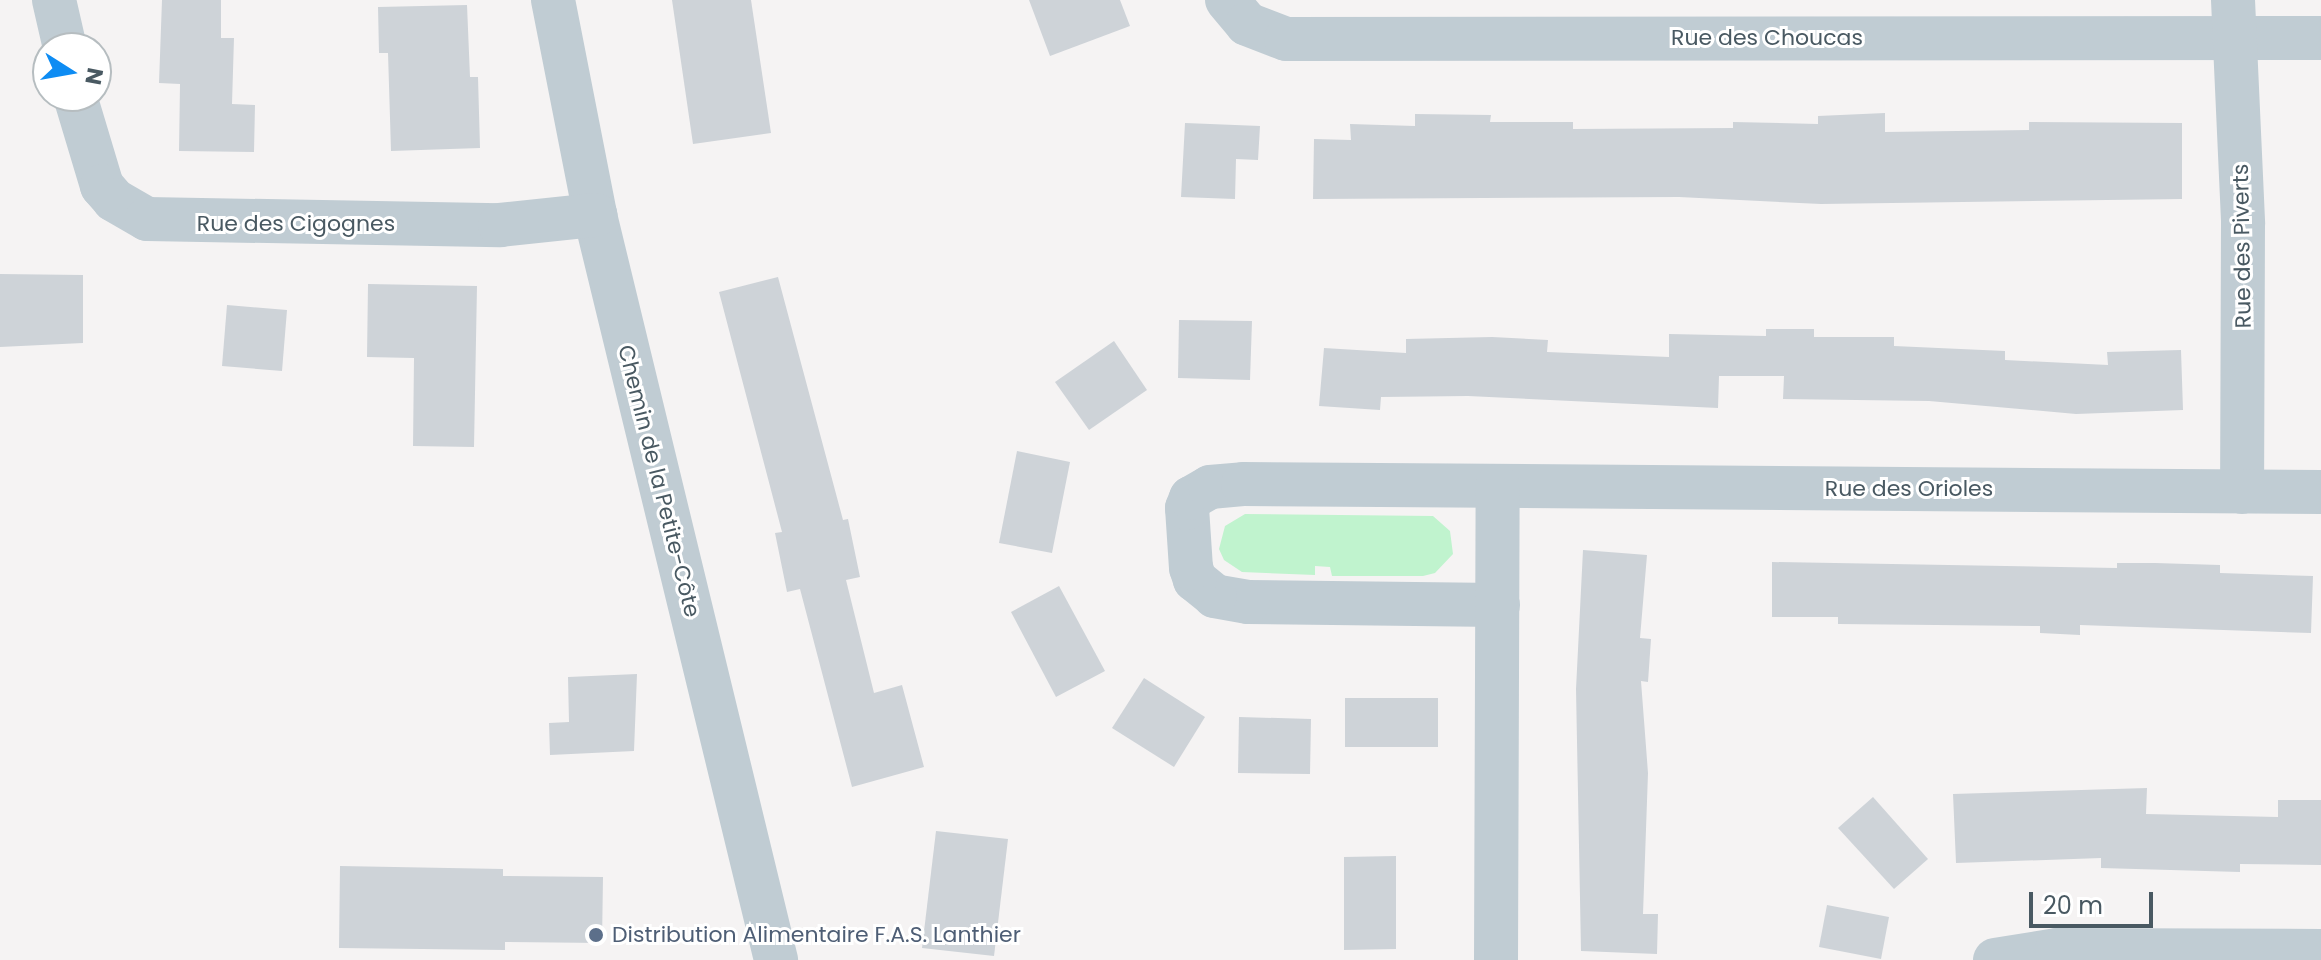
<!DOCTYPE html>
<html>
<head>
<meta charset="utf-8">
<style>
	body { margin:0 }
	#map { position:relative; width:2321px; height:960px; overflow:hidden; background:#f5f3f3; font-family:Poppins,sans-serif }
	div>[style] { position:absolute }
	.green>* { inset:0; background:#c0f3ce }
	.building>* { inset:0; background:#ced3d8 }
	.minor>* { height:44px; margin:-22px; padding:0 22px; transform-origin:22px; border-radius:22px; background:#c0ccd3 }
	.dots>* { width:22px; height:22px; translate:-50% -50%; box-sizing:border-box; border:4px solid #fff; border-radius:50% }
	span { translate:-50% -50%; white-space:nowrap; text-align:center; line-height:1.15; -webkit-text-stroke:6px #fff; paint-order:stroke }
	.street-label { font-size:22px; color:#495962 }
	.service-label { font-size:22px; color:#4e5e75 }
	.left { translate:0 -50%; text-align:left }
	.north { position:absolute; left:32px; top:32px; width:80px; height:80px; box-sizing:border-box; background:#fff; border:2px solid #b6bdc0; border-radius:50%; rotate:101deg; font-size:22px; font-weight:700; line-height:32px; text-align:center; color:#495962 }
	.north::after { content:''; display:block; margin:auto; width:28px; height:36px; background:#0e8cf3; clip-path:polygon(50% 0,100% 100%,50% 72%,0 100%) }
	.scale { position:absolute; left:2029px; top:892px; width:124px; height:36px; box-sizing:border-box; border:4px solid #495962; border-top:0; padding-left:10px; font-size:24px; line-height:28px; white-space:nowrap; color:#495962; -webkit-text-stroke:6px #fff; paint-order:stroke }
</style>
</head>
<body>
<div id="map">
	<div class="green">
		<div style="clip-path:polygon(1245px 514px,1433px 516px,1450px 531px,1453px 554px,1435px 573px,1423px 576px,1332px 576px,1330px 567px,1315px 566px,1315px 575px,1242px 572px,1224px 560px,1219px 549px,1225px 526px)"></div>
	</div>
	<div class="building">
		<div style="clip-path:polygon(162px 0,221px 0,221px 38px,234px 38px,232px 104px,255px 105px,254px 152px,179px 151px,180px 84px,159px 83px)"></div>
		<div style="clip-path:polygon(672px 0,751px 0,771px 133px,693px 144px)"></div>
		<div style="clip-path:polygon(1029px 0,1120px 0,1130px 26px,1050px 56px)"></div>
		<div style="clip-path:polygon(467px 5px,470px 77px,478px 77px,480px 148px,391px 151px,388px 53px,379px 53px,378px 7px)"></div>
		<div style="clip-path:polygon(1885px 113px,1885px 132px,2029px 130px,2029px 122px,2182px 123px,2182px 199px,1821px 204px,1679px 197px,1313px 199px,1314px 139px,1351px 140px,1350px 124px,1415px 126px,1415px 114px,1491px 115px,1490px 122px,1573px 122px,1573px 129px,1733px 128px,1733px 122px,1818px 124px,1818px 116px)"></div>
		<div style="clip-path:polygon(1185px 123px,1260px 126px,1258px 160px,1236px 159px,1235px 199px,1181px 197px)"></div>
		<div style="clip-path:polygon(0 274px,83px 275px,83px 343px,0 347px)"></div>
		<div style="clip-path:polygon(778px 277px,843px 520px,848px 519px,860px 577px,846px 580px,874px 693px,902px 685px,924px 767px,852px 787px,800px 589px,787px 592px,775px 533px,782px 532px,719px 292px)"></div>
		<div style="clip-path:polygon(368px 284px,477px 286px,474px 447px,413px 446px,414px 358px,367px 357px)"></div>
		<div style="clip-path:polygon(227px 305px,287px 310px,282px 371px,222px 366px)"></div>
		<div style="clip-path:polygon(1179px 320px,1252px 321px,1250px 380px,1178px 378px)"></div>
		<div style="clip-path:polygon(1766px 329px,1814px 329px,1814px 337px,1894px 337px,1894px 346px,2005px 351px,2005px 360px,2108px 365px,2107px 352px,2181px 350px,2183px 410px,2076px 414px,1929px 401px,1783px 399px,1784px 376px,1719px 376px,1718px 408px,1468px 396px,1381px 397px,1380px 410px,1319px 406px,1324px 348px,1406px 353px,1406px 339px,1492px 337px,1548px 340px,1547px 352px,1669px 357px,1669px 334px,1766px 336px)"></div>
		<div style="clip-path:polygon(1114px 341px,1147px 390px,1089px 430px,1055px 382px)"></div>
		<div style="clip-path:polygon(1017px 451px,1070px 462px,1052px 553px,999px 543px)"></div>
		<div style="clip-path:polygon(1583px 550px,1647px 555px,1640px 638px,1651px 639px,1648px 682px,1641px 681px,1648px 773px,1643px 914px,1658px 914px,1657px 954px,1581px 951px,1576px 689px)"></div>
		<div style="clip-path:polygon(1772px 562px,2117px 568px,2117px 563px,2155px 563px,2220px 565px,2220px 573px,2313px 576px,2311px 633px,2080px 625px,2080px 635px,2040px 633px,2040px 626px,1838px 624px,1838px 617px,1772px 617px)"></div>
		<div style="clip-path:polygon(1059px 586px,1105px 671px,1056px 697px,1011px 612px)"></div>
		<div style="clip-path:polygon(637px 674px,634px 751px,550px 755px,549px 723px,569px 722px,568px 677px)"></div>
		<div style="clip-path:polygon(1144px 678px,1205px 717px,1174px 767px,1112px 728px)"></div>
		<div style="clip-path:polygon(1345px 698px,1438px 698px,1438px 747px,1345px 747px)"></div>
		<div style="clip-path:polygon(1239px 717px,1311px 719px,1310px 774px,1238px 773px)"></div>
		<div style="clip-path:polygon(2147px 788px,2146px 814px,2278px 817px,2278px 800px,2321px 800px,2321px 865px,2240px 864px,2240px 872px,2101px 868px,2101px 858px,1956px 863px,1953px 794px)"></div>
		<div style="clip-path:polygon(1873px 797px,1928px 859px,1894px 889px,1838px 828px)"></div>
		<div style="clip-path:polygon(936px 831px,1008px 839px,994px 956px,922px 948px)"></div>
		<div style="clip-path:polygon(1396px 856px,1396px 949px,1344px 950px,1344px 857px)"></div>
		<div style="clip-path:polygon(340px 866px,503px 869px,503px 876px,603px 877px,602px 943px,505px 942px,505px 950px,339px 948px)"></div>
		<div style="clip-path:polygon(1827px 905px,1889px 917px,1881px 959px,1819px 947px)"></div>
	</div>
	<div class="minor">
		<div style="left:54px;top:0;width:49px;rotate:77.1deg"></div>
		<div style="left:553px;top:0;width:219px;rotate:78.9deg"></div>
		<div style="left:595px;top:215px;width:767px;rotate:76.34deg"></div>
		<div style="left:1227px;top:0;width:31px;rotate:50deg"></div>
		<div style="left:1247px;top:24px;width:42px;rotate:21deg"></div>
		<div style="left:1286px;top:39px;width:1035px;rotate:-0.06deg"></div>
		<div style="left:2233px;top:0;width:224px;rotate:87.4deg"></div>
		<div style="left:2243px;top:224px;width:268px;rotate:90.2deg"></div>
		<div style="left:75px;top:96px;width:94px;rotate:73.3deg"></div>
		<div style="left:102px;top:186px;width:18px;rotate:49deg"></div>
		<div style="left:114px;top:200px;width:38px;rotate:30deg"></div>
		<div style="left:147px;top:219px;width:353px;rotate:1deg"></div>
		<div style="left:500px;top:225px;width:96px;rotate:-6deg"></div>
		<div style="left:1498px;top:605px;width:250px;rotate:-179.3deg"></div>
		<div style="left:1248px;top:602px;width:34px;rotate:-170deg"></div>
		<div style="left:1215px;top:596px;width:26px;rotate:-141deg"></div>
		<div style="left:1195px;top:580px;width:13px;rotate:-108deg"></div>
		<div style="left:1191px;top:568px;width:60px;rotate:-93.8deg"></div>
		<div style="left:1187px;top:508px;width:11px;rotate:-68deg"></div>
		<div style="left:1191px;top:498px;width:22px;rotate:-30deg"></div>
		<div style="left:1210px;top:487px;width:33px;rotate:-5deg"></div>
		<div style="left:1243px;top:484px;width:1078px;rotate:0.43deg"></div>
		<div style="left:1496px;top:960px;width:474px;rotate:-89.8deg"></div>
		<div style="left:1995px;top:960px;width:63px;rotate:-9.2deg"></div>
		<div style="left:2057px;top:950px;width:264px;rotate:0.2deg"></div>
	</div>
	<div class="dots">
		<div style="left:596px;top:935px;background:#5c6f8a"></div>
	</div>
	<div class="street-label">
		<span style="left:1767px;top:38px">Rue des Choucas</span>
		<span style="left:296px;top:224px">Rue des Cigognes</span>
		<span style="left:2242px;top:246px;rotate:-91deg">Rue des Piverts</span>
		<span style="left:659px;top:481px;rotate:76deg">Chemin de la Petite-Côte</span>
		<span style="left:1909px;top:489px">Rue des Orioles</span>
	</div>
	<div class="service-label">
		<span class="left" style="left:612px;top:935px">Distribution Alimentaire F.A.S. Lanthier</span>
	</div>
	<div class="north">N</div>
	<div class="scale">20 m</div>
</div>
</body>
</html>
